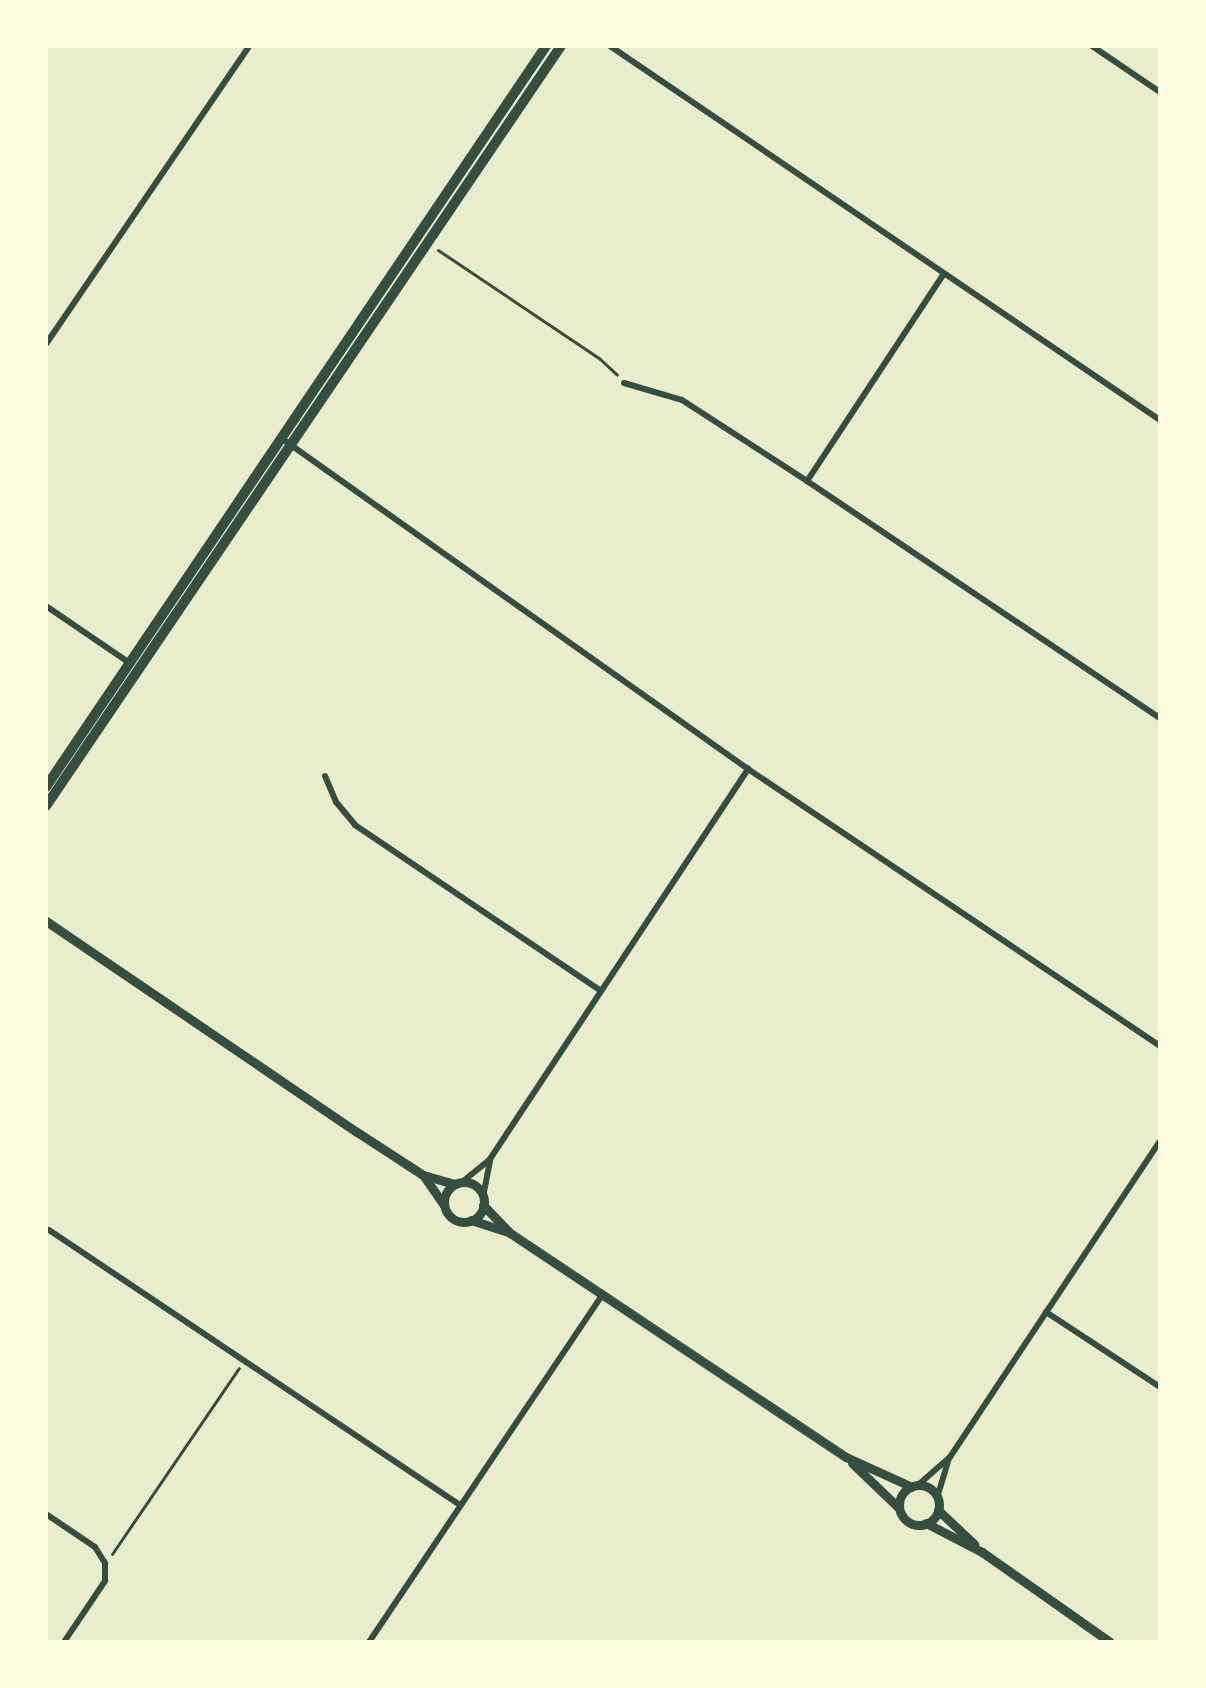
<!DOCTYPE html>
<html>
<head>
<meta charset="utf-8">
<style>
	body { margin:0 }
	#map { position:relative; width:1206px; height:1688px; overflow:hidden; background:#e9edc9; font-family:"Archivo Narrow",sans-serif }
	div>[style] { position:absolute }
	.path>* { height:3px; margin:-1.5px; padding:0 1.5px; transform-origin:1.5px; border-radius:1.5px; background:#344e41 }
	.minor>* { height:6px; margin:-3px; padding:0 3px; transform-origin:3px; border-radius:3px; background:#344e41 }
	.tertiary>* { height:9px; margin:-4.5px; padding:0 4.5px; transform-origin:4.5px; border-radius:4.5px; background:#344e41 }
	.tertiary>.ring { margin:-4.5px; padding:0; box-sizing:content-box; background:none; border:9px solid #344e41; border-radius:50% }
	.secondary>* { height:10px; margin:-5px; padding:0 5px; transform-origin:5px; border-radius:5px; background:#344e41 }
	span { translate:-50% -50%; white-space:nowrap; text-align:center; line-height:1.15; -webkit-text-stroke:4.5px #fefae0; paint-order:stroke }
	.frame { position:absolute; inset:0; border:48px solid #fefae0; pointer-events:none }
</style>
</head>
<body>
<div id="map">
	<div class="path">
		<div style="left:438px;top:250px;width:195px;rotate:33.9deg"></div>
		<div style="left:600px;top:359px;width:23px;rotate:43deg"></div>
		<div style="left:112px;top:1554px;width:225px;rotate:-55.7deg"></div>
	</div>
	<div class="minor">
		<div style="left:610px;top:46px;width:665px;rotate:34.22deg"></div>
		<div style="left:1092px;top:46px;width:82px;rotate:34.1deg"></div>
		<div style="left:943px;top:275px;width:247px;rotate:123.4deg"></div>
		<div style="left:807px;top:481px;width:425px;rotate:33.9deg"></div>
		<div style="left:46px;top:344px;width:361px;rotate:-55.7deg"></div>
		<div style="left:624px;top:383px;width:60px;rotate:16.3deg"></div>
		<div style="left:682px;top:400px;width:149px;rotate:32.9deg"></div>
		<div style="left:281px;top:438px;width:572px;rotate:35.33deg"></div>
		<div style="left:748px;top:769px;width:496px;rotate:33.9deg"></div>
		<div style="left:46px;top:606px;width:103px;rotate:34.3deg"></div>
		<div style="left:325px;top:776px;width:28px;rotate:67deg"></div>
		<div style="left:336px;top:802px;width:30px;rotate:50deg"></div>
		<div style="left:355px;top:825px;width:295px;rotate:34deg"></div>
		<div style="left:462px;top:1182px;width:36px;rotate:-39deg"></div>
		<div style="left:490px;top:1159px;width:468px;rotate:-56.5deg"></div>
		<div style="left:483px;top:1197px;width:38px;rotate:-79deg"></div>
		<div style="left:49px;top:1230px;width:495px;rotate:33.8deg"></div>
		<div style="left:1046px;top:1312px;width:136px;rotate:33.3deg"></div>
		<div style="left:918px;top:1485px;width:43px;rotate:-41.2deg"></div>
		<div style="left:950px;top:1457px;width:379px;rotate:-56.4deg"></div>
		<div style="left:937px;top:1498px;width:42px;rotate:-73.3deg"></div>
		<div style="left:46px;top:1514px;width:59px;rotate:34deg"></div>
		<div style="left:95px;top:1547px;width:19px;rotate:58deg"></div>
		<div style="left:105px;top:1563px;width:18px;rotate:90deg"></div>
		<div style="left:105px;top:1581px;width:73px;rotate:123.9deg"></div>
		<div style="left:369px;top:1642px;width:418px;rotate:-56.1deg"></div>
	</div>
	<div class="tertiary">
		<div style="left:46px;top:921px;width:376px;rotate:34.2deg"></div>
		<div style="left:357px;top:1132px;width:79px;rotate:33.1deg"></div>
		<div style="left:423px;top:1175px;width:33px;rotate:16deg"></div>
		<div style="left:423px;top:1175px;width:37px;rotate:55deg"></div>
		<div class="ring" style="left:444px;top:1182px;width:31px;height:31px"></div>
		<div style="left:483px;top:1205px;width:39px;rotate:46deg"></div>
		<div style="left:510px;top:1233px;width:404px;rotate:33.7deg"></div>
		<div style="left:846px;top:1457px;width:72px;rotate:24.4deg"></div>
		<div style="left:471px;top:1220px;width:39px;rotate:18deg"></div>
		<div style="left:852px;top:1463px;width:65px;rotate:43.8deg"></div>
		<div class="ring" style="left:899px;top:1485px;width:31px;height:31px"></div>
		<div style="left:938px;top:1510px;width:50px;rotate:43.4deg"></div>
		<div style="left:926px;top:1523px;width:63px;rotate:27.4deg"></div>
		<div style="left:982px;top:1552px;width:156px;rotate:35.1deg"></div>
	</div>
	<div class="secondary">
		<div style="left:46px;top:787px;width:894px;rotate:-55.99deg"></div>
		<div style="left:46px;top:806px;width:918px;rotate:-55.88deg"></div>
	</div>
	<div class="frame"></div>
</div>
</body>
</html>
